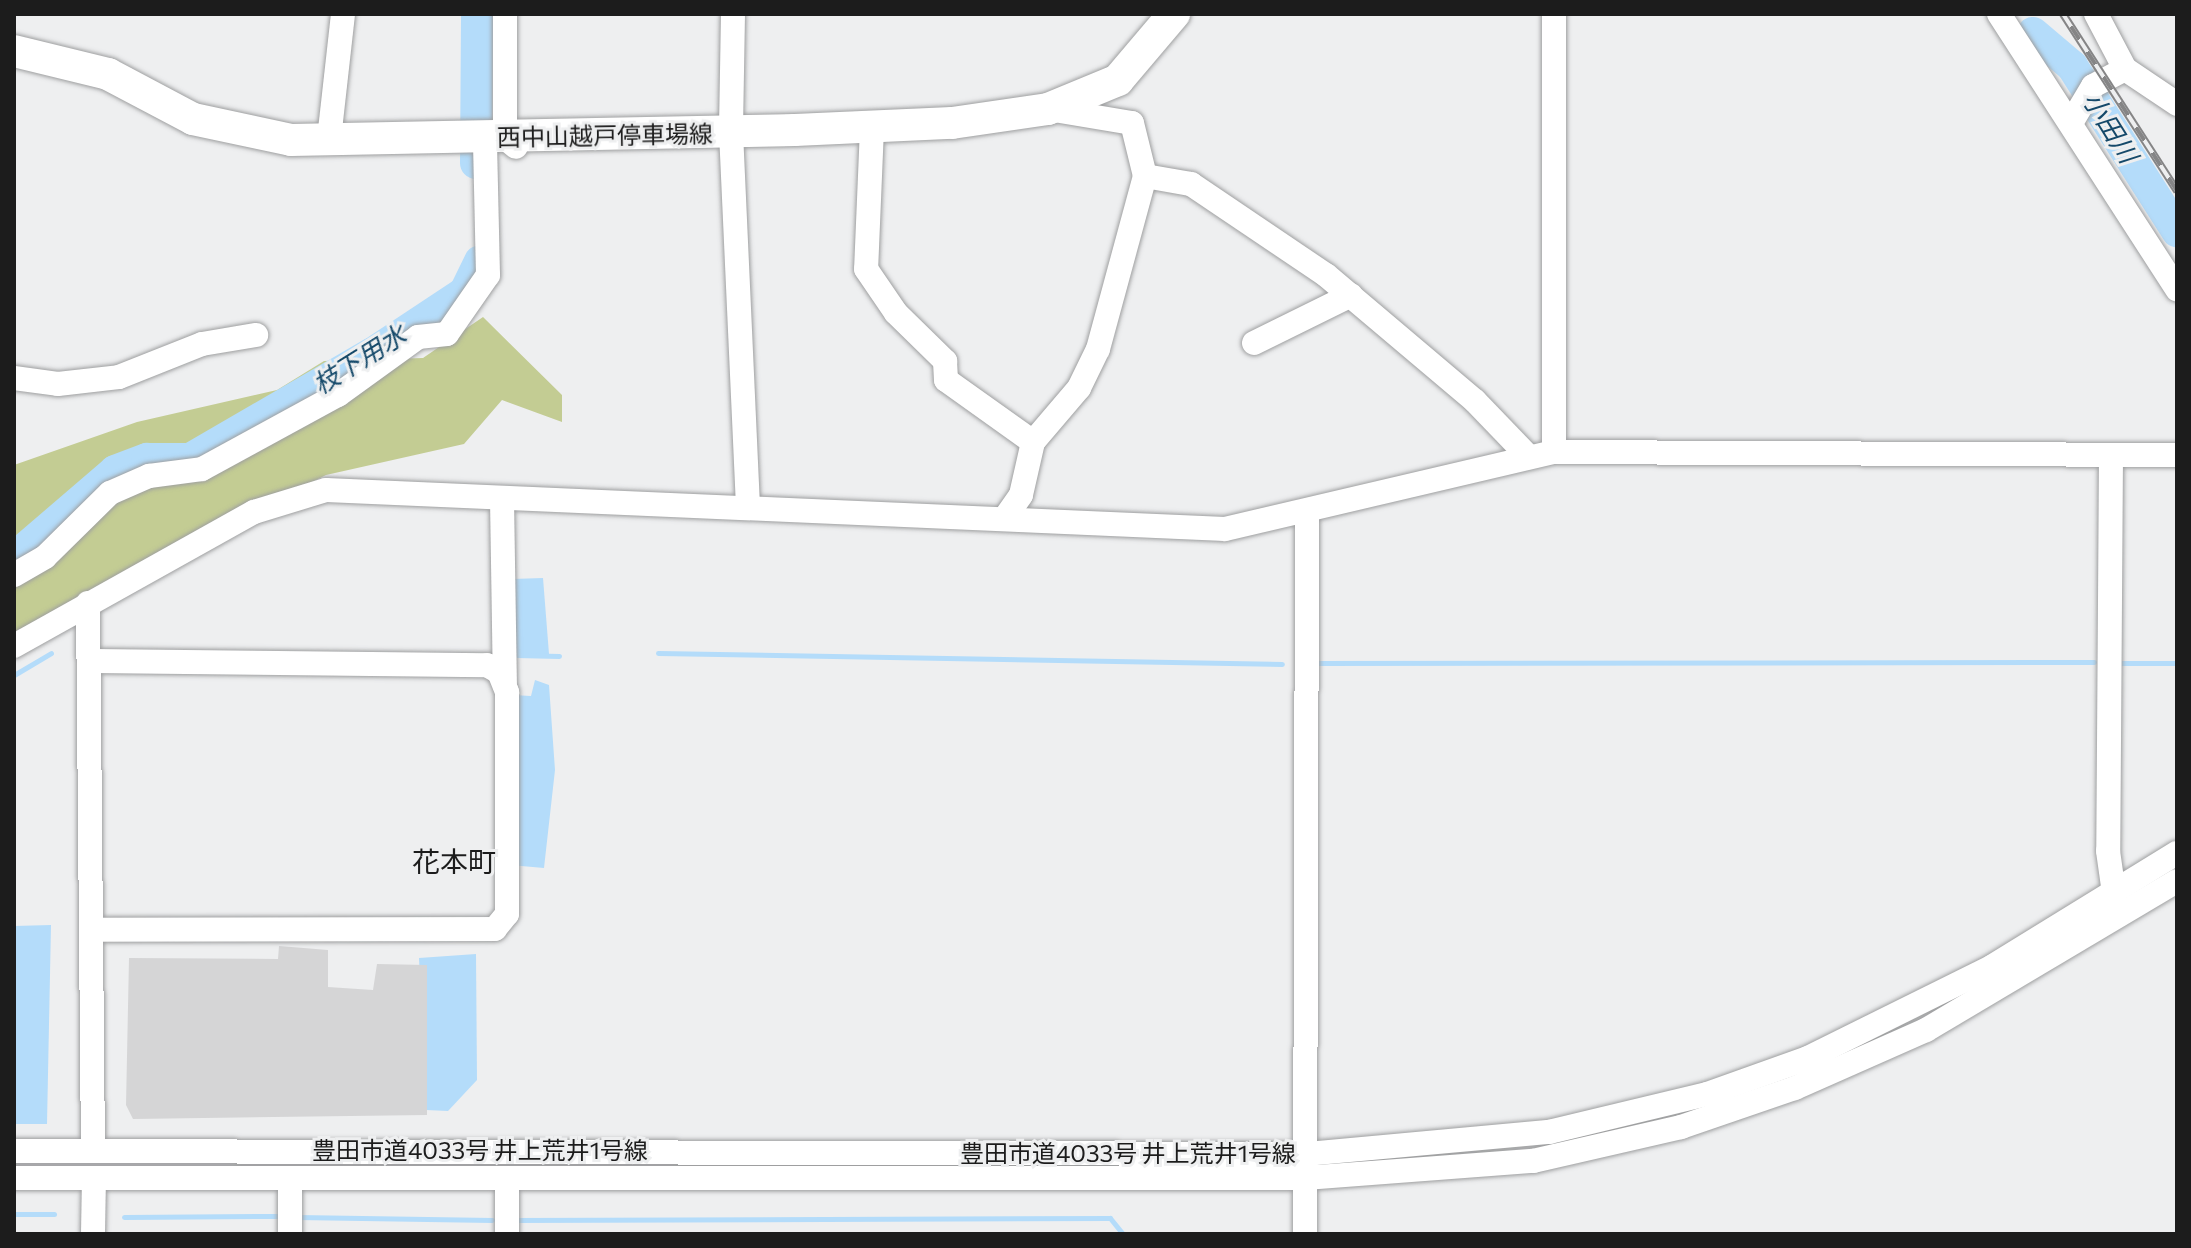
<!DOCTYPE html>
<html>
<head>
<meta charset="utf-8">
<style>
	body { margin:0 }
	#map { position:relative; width:2191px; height:1248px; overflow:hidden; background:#eeeff0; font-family:Commissioner,"Noto Sans JP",sans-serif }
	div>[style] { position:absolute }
	.green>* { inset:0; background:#c3cc93 }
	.water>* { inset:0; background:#b4dcfa }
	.stream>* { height:5px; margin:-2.5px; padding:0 2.5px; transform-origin:2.5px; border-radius:2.5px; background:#b4dcfa }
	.river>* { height:32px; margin:-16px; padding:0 16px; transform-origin:16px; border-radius:16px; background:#b4dcfa }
	.building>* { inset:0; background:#d5d5d6 }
	.roads { filter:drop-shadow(0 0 2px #9e9fa0) drop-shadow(0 0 2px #9e9fa0) }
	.minor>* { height:24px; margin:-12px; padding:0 12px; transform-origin:12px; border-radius:12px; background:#fff }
	.major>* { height:32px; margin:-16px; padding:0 16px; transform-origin:16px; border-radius:16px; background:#fff }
	.rail>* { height:8px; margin-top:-4px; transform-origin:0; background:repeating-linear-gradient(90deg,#eeeff0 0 15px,#858586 0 30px); box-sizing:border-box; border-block:2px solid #858586 }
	span { translate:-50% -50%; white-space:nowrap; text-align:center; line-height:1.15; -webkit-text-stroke:6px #eeeff0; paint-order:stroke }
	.street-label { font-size:24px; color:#1c1c1c }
	.water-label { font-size:26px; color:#15496a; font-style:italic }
	.quarter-label { font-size:28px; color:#1c1c1c }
	.frame { position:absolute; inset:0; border:16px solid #1c1c1c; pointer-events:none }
</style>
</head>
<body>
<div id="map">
	<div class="green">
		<div style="clip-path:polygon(483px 317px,562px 395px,562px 422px,502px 400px,464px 444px,326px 475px,14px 632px,14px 465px,137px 422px,277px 390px,324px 361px,423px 358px)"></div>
	</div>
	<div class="water">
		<div style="clip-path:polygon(543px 578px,549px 654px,514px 656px,512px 579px)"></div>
		<div style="clip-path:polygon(535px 680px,549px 685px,555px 770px,544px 868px,510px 865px,512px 695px,531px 696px)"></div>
		<div style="clip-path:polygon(51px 925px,47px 1124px,14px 1124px,14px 926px)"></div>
		<div style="clip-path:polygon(476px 954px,477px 1080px,448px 1111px,426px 1110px,419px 958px)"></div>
	</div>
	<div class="stream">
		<div style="left:658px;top:653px;width:624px;rotate:1.01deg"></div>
		<div style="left:516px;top:655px;width:43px;rotate:1.3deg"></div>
		<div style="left:1315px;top:663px;width:779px;rotate:-0.07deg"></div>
		<div style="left:2121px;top:663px;width:56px"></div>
		<div style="left:14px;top:675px;width:43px;rotate:-30.7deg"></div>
		<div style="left:14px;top:1214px;width:40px"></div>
		<div style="left:124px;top:1217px;width:159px;rotate:-0.4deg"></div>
		<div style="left:297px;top:1217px;width:195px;rotate:0.9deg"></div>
		<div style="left:515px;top:1220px;width:595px;rotate:-0.19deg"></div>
		<div style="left:1110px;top:1218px;width:21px;rotate:51deg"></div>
	</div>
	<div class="river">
		<div style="left:2033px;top:33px;width:51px;rotate:40.2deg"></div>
		<div style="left:2072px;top:66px;width:196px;rotate:57.5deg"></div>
		<div style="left:476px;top:163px;width:149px;rotate:-89.6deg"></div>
		<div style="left:14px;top:558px;width:133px;rotate:-40.7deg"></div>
		<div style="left:115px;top:471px;width:34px;rotate:-21deg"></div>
		<div style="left:147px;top:459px;width:43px"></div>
		<div style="left:190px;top:459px;width:211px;rotate:-30.1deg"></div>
		<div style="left:373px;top:353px;width:110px;rotate:-33.5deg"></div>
		<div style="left:465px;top:292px;width:34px;rotate:-64deg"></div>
	</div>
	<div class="building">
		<div style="clip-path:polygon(279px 946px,328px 950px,328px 987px,373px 990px,377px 964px,427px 965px,427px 1115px,133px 1119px,126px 1105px,129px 958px,278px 959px)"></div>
	</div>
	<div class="roads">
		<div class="minor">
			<div style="left:505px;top:14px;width:124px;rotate:90deg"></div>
			<div style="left:505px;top:138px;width:14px;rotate:39deg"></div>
			<div style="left:733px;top:14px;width:118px;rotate:91deg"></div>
			<div style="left:731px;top:132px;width:375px;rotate:87.4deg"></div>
			<div style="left:1999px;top:14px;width:328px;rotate:57.1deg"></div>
			<div style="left:2096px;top:14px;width:62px;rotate:62.2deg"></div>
			<div style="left:1048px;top:109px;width:85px;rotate:9.5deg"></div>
			<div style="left:1132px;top:123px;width:55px;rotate:76.2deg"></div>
			<div style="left:1145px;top:176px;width:47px;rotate:9.9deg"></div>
			<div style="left:1191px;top:184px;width:163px;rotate:34deg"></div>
			<div style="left:1326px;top:275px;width:195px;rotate:40.2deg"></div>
			<div style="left:1475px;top:401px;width:76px;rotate:46.1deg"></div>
			<div style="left:2071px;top:123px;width:43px;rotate:-59.3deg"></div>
			<div style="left:2093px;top:86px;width:36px;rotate:-28deg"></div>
			<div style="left:2125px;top:69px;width:63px;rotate:33.9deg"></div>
			<div style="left:872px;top:128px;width:141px;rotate:92.4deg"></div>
			<div style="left:866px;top:269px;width:53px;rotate:55.7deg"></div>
			<div style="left:896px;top:313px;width:69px;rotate:44.4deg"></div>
			<div style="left:945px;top:361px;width:19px;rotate:87deg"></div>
			<div style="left:946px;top:380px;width:107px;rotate:35.5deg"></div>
			<div style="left:1033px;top:442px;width:54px;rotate:102.8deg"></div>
			<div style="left:1021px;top:495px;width:29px;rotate:125deg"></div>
			<div style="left:329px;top:139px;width:126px;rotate:-83.6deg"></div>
			<div style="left:1254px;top:343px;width:108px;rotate:-26.3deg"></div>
			<div style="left:14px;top:378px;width:44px;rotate:7.8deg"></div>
			<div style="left:58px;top:384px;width:61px;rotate:-6.5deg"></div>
			<div style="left:119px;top:377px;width:89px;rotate:-21.7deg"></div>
			<div style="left:202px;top:344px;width:55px;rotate:-9.5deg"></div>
			<div style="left:1033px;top:442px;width:71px;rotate:-49.6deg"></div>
			<div style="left:1079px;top:388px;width:43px;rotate:-64deg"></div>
			<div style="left:1098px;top:349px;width:179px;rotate:-74.8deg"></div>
			<div style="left:1554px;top:452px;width:438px;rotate:-90deg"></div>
			<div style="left:2111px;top:456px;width:395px;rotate:90.4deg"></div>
			<div style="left:2108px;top:851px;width:42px;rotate:81.9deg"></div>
			<div style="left:502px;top:499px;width:186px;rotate:89.1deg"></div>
			<div style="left:14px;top:575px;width:36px;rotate:-30deg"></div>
			<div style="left:45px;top:557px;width:91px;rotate:-44.6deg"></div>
			<div style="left:110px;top:493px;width:43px;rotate:-23.6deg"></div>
			<div style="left:149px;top:476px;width:53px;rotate:-7.5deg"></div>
			<div style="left:202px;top:469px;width:155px;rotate:-28.6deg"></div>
			<div style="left:338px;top:395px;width:99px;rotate:-35.9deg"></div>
			<div style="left:418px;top:337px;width:29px;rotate:-6deg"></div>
			<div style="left:447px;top:334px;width:72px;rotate:-55.2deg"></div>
			<div style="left:488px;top:275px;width:137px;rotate:-91.3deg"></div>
			<div style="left:88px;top:603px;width:548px;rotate:89.48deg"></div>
			<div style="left:14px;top:646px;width:275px;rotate:-29.2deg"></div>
			<div style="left:254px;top:512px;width:75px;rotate:-17deg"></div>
			<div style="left:326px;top:490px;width:900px;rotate:2.48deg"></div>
			<div style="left:1225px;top:529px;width:338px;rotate:-13.2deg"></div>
			<div style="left:1554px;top:452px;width:623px;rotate:0.28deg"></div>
			<div style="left:93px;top:661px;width:394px;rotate:0.6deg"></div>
			<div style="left:487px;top:665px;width:14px;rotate:30deg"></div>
			<div style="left:499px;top:672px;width:22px;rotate:68deg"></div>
			<div style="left:507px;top:692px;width:222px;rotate:90deg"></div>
			<div style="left:507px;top:914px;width:19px;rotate:129deg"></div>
			<div style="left:495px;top:929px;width:401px;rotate:179.9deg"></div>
			<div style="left:14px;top:1151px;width:1292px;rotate:0.13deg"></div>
			<div style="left:1306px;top:1154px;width:244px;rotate:-5.2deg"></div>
			<div style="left:1549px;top:1132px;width:163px;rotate:-13.5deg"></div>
			<div style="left:1707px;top:1094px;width:107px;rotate:-19.6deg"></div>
			<div style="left:1808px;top:1058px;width:207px;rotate:-26.4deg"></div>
			<div style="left:1993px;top:966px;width:216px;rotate:-31.6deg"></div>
			<div style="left:14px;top:1178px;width:1291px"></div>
			<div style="left:1305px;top:1178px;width:229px;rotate:-4.3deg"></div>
			<div style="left:1533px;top:1161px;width:152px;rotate:-12.9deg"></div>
			<div style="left:1681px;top:1127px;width:120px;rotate:-18.9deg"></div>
			<div style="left:1795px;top:1088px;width:143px;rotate:-23.9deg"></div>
			<div style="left:1926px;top:1030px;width:292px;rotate:-30.7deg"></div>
			<div style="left:507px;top:1181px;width:53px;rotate:90deg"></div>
			<div style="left:93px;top:1234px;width:55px;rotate:-89deg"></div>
			<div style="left:290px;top:1234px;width:54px;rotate:-90deg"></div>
			<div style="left:1305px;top:1234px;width:722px;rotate:-89.84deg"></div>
		</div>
		<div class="major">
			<div style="left:14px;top:51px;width:97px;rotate:13.7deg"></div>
			<div style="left:108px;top:74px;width:96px;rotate:27.9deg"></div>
			<div style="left:193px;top:119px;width:100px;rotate:12.1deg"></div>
			<div style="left:291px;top:140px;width:504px;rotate:-1.14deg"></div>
			<div style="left:795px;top:130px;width:157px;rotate:-2.6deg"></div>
			<div style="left:952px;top:123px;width:97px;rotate:-8.3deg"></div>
			<div style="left:1048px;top:109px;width:76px;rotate:-22.5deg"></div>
			<div style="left:1118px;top:80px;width:87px;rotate:-49.7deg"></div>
		</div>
	</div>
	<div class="rail">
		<div style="left:2063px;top:14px;width:211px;rotate:57.2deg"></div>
	</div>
	<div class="street-label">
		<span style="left:605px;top:135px;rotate:-1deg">西中山越戸停車場線</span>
		<span style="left:480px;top:1150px">豊田市道4033号 井上荒井1号線</span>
		<span style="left:1128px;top:1153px">豊田市道4033号 井上荒井1号線</span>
	</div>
	<div class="water-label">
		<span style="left:2111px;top:127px;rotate:58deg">小田川</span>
		<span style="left:359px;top:359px;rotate:-32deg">枝下用水</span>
	</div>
	<div class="quarter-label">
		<span style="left:454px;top:861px">花本町</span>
	</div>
	<div class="frame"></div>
</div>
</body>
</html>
